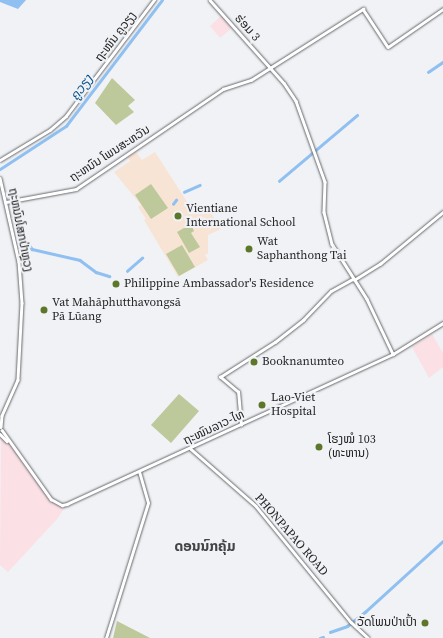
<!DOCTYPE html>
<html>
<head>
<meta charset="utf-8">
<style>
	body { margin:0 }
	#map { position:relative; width:443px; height:638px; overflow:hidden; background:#f0f2f5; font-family:"Source Serif 4","Noto Sans Lao",serif }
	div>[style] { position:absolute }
	.commercial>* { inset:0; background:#fbe0e6 }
	.education>* { inset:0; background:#f8e4d5 }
	.green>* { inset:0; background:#bdc89b }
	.water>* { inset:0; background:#8fc0f1 }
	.canal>* { height:2.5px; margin:-1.25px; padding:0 1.25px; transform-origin:1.25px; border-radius:1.25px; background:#8fc0f1 }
	.roads { filter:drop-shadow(0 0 1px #686a6d) drop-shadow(0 0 1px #686a6d) }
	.tertiary>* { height:2.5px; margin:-1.25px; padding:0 1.25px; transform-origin:1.25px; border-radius:1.25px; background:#fff }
	.dots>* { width:11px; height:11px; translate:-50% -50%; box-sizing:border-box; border:2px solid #f0f2f5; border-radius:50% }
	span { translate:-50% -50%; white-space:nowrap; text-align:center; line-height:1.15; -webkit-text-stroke:4px #f0f2f5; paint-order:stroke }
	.street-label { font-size:12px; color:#252526 }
	.poi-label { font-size:12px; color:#252526 }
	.left { translate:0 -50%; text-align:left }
	.right { translate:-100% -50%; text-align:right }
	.water-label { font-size:13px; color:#09558f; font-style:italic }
	.quarter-label { font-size:14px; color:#424446; font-weight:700 }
</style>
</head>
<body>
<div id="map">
	<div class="commercial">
		<div style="clip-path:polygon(221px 16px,232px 28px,220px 38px,210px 26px)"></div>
		<div style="clip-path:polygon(432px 334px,443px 353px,443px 367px,429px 378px,412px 347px)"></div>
		<div style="clip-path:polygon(1px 431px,51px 500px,66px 505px,58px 518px,8px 572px,0 565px)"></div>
	</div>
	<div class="education">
		<div style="clip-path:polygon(136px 152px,142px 160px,155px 152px,193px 211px,206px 205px,221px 229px,208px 235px,208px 253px,205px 255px,208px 260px,178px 277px,144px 220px,146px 219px,138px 207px,141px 205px,114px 172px,130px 161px,128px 157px)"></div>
	</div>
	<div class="green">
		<div style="clip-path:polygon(112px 78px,135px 100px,128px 106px,134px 112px,116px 125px,95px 103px)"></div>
		<div style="clip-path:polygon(151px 184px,168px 208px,151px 219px,135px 195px)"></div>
		<div style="clip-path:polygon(191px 224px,194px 231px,191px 233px,200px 247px,189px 253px,177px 232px)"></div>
		<div style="clip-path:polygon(182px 245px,195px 267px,179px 276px,166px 254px)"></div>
		<div style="clip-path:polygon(179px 394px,199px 411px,171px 443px,151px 425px)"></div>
		<div style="clip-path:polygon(117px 621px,150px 638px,113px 638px)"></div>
	</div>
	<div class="water">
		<div style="clip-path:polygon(0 0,26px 0,18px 9px,0 2px)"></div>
	</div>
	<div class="canal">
		<div style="left:428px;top:72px;width:18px;rotate:-34deg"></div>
		<div style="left:0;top:169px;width:79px;rotate:-33.1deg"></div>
		<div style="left:66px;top:126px;width:158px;rotate:-52.7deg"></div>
		<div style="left:279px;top:181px;width:102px;rotate:-40.2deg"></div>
		<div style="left:184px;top:192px;width:17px;rotate:-24deg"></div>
		<div style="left:173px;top:204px;width:5px;rotate:-53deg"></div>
		<div style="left:26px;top:240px;width:11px;rotate:56deg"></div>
		<div style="left:32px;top:249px;width:49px;rotate:12.9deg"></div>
		<div style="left:80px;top:260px;width:20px;rotate:37deg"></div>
		<div style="left:96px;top:272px;width:14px;rotate:17deg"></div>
		<div style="left:127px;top:271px;width:20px;rotate:-41deg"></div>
		<div style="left:330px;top:632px;width:18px;rotate:-19deg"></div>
		<div style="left:347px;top:626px;width:23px;rotate:-38deg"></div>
		<div style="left:365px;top:612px;width:105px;rotate:-42.3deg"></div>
		<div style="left:320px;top:638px;width:3px;rotate:-18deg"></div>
	</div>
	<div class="roads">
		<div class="tertiary">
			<div style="left:210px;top:0;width:111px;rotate:48.3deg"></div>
			<div style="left:284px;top:83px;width:22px;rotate:56deg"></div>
			<div style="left:296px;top:101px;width:86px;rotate:70.3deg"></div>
			<div style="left:325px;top:182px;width:30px;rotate:92deg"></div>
			<div style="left:324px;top:212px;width:33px;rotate:76deg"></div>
			<div style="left:332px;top:244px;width:65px;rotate:57.5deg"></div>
			<div style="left:367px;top:299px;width:61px;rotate:64.7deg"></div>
			<div style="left:0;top:160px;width:58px;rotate:-31deg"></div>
			<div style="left:50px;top:130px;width:21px;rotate:-41deg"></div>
			<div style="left:66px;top:116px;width:146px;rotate:-52.8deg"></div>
			<div style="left:0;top:178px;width:86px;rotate:77.3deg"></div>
			<div style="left:19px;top:262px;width:41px;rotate:85.8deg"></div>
			<div style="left:22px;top:303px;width:77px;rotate:93deg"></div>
			<div style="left:18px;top:380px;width:39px;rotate:114deg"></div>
			<div style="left:2px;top:416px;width:11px;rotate:95deg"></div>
			<div style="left:6px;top:202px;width:71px;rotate:-10.5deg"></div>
			<div style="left:76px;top:189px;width:178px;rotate:-34.2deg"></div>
			<div style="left:223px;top:89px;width:29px;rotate:-18deg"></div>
			<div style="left:251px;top:80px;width:133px;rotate:-32.4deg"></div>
			<div style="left:363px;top:9px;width:45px;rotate:56.7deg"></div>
			<div style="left:388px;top:47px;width:67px;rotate:-34.6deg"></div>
			<div style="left:354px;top:280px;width:31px;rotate:-32deg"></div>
			<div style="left:380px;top:264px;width:82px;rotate:-39.5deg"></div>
			<div style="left:241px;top:425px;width:33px;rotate:-95deg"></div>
			<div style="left:238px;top:392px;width:23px;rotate:-140deg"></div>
			<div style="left:220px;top:377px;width:65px;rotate:-32.5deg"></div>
			<div style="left:275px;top:342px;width:36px;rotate:-38deg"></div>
			<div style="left:303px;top:320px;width:40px;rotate:-46deg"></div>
			<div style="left:331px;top:291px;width:25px;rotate:-29deg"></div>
			<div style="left:2px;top:430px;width:85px;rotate:54.6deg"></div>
			<div style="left:51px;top:499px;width:13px;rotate:29deg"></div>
			<div style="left:62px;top:505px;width:5px;rotate:-11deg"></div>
			<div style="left:67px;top:504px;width:359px;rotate:-24.7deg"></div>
			<div style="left:393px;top:354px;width:59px;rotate:-31.8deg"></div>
			<div style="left:0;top:434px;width:10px;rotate:45deg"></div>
			<div style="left:191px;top:449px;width:86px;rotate:41.2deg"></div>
			<div style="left:256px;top:506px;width:150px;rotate:50.7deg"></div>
			<div style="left:351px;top:622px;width:23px;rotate:43deg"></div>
			<div style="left:106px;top:638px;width:141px;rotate:-72.7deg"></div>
			<div style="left:148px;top:503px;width:32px;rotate:-106deg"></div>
		</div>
	</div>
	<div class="dots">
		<div style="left:178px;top:216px;background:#5d772a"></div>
		<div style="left:249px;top:249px;background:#5d772a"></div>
		<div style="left:116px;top:284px;background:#5d772a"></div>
		<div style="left:44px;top:310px;background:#5d772a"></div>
		<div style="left:254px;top:362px;background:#5d772a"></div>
		<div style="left:262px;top:405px;background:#5d772a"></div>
		<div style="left:319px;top:447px;background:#5d772a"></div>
		<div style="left:425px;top:623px;background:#5d772a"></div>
	</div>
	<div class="street-label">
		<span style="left:247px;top:28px;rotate:48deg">ຮ່ອມ 3</span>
		<span style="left:116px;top:37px;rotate:-53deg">ຖະໜົນ ຄູວຽງ</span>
		<span style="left:110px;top:154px;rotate:-33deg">ຖະຫນົນ ໂພນສະຫວັນ</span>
		<span style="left:20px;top:230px;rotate:79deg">ຖະຫນົນໂສກປ່າຫຼວງ</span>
		<span style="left:214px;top:428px;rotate:-25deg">ຖະໜົນລາວ-ໄທ</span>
		<span style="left:291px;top:535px;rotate:49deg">PHONPAPAO ROAD</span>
	</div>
	<div class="poi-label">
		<span class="left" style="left:186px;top:216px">Vientiane<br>International School</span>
		<span class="left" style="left:257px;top:249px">Wat<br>Saphanthong Tai</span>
		<span class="left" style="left:124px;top:284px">Philippine Ambassador's Residence</span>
		<span class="left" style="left:52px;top:310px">Vat Mahāphutthavongsā<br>Pā Lūang</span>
		<span class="left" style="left:262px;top:362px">Booknanumteo</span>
		<span class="left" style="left:271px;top:405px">Lao-Viet<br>Hospital</span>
		<span class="left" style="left:328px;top:447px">ໂຮງໝໍ 103<br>(ທະຫານ)</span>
		<span class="right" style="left:417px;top:623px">ວັດໂພນປ່າເປົ້າ</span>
	</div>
	<div class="water-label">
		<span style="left:82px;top:88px;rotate:-53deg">ຄູວຽງ</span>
	</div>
	<div class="quarter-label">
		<span style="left:205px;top:546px">ດອນນົກຄຸ້ມ</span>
	</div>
</div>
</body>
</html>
